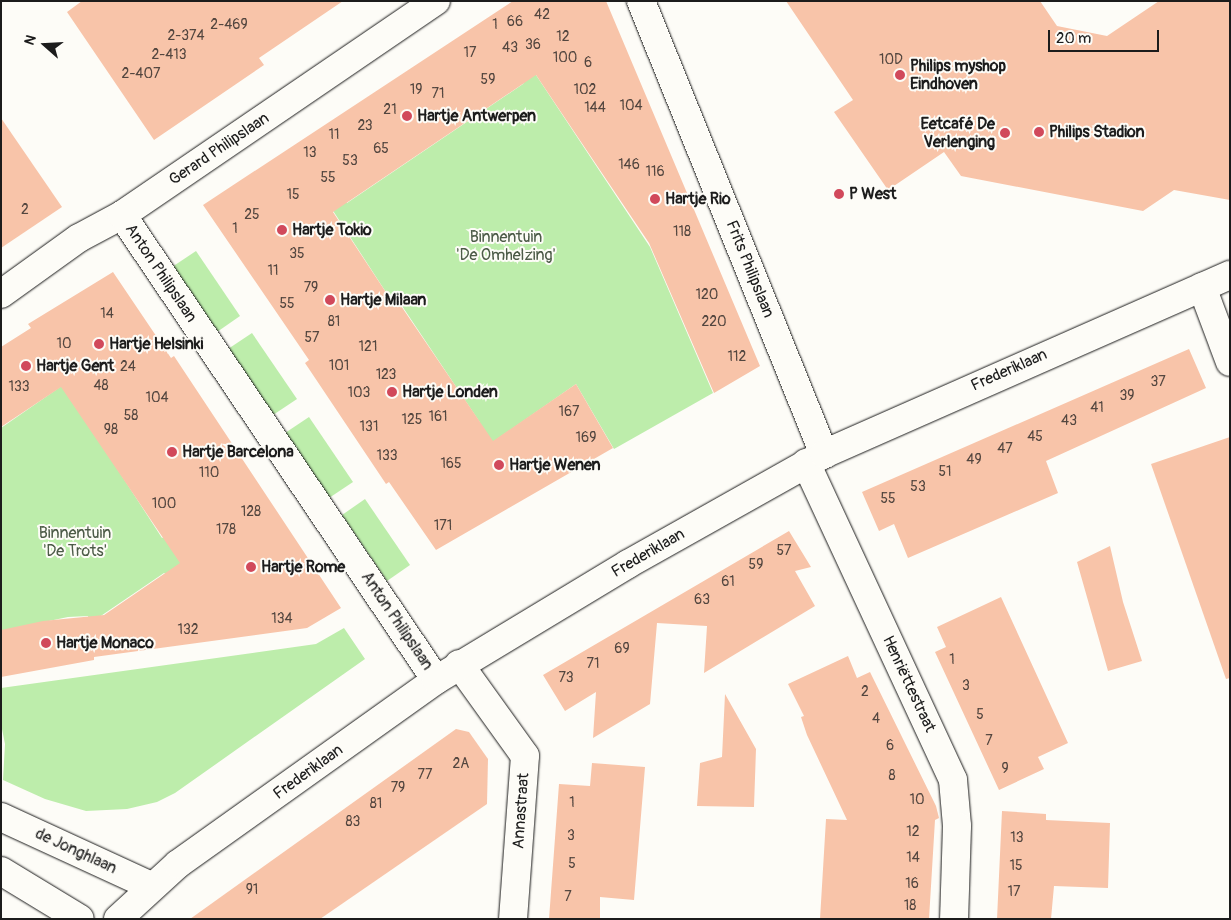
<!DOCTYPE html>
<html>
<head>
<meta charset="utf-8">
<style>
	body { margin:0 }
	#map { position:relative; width:1231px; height:920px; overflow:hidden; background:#fdfcf7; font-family:Pangolin,sans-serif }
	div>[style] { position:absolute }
	.green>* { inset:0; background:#bdedab }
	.building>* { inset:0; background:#f8c4a9 }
	.roads { filter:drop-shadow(0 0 1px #1c1c1c) drop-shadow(0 0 1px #1c1c1c) }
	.street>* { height:28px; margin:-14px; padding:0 14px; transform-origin:14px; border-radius:14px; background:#fdfcf7 }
	.secondary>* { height:28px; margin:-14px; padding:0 14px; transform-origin:14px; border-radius:14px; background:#fdfcf7 }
	.dots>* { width:14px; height:14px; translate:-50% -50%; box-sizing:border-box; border:2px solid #fdfcf7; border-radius:50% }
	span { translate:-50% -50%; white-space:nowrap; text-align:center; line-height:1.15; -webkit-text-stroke:4px #fdfcf7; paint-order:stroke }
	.number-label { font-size:14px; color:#53463f }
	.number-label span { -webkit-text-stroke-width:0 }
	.poi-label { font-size:16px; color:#1c1c1c; font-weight:700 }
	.left { translate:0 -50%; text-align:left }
	.right { translate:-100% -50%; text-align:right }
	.street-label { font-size:16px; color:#1c1c1c }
	.park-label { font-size:16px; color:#4c5b47 }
	.frame { position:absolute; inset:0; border:2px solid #1c1c1c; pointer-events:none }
	.north { position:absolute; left:20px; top:20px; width:50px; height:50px; -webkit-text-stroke:4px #fdfcf7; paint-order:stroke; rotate:289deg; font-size:14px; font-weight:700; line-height:20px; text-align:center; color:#1c1c1c }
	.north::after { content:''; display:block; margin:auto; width:18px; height:22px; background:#1c1c1c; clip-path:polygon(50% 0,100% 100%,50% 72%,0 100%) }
	.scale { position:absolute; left:1048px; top:30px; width:111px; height:22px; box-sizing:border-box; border:2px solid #1c1c1c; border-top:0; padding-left:6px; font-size:15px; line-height:18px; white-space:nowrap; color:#1c1c1c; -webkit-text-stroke:4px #fdfcf7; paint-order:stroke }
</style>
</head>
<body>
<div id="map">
	<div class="green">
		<div style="clip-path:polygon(532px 69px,650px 247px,713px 393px,614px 449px,576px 384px,490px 444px,479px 421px,398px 300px,393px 303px,328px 203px,342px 196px,347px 203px,523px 84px)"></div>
		<div style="clip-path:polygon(196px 251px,240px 316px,217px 332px,172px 267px)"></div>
		<div style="clip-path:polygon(252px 333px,297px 399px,273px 415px,228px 349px)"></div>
		<div style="clip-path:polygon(63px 385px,162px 538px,167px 535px,210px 595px,164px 573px,89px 624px,88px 616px,68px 617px,1px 631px,1px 428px)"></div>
		<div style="clip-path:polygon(309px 417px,353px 482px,329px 498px,285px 433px)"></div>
		<div style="clip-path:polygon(365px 499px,410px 565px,387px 581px,342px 515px)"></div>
		<div style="clip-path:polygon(344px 628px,365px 659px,175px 793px,157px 802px,127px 809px,86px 811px,45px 799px,3px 780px,5px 744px,1px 724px,1px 688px,316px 644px)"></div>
	</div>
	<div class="building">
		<div style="clip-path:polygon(82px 1px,343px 1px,259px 58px,264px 65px,154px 140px,67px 12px)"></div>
		<div style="clip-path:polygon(513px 1px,606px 1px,760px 366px,714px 393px,649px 243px,536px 75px,333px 212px,393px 303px,397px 300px,493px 441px,576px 384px,613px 448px,436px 550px,389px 482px,386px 484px,305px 363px,309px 360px,203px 205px)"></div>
		<div style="clip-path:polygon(786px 1px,1040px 1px,1057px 26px,1107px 36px,1159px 1px,1230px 1px,1230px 200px,1174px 190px,1143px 211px,961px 176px,944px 152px,888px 190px,834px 112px,853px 100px)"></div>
		<div style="clip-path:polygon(1px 118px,62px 207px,1px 248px)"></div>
		<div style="clip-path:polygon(113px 272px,171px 358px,174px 356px,341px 608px,307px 628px,94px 657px,94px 660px,1px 677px,1px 630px,43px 621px,104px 615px,180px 563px,61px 387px,1px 427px,1px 347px,31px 328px,28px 324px)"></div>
		<div style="clip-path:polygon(1189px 349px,1206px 388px,1046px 461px,1058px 493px,908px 558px,894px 524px,879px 531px,862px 492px)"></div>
		<div style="clip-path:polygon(1230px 437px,1230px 678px,1226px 679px,1151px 464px)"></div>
		<div style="clip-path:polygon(789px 531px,811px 567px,795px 571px,815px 606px,704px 673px,707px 626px,657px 623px,650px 704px,593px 738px,596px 692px,565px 711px,543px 675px)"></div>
		<div style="clip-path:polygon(1110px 546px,1123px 602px,1142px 661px,1108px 671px,1077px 562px)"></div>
		<div style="clip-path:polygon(1001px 597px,1068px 743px,1038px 757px,1044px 769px,999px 790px,935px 652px,946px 647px,937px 627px)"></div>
		<div style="clip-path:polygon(848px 656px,857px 678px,870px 672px,936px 806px,939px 818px,935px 820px,929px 919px,820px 919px,826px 819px,847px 820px,807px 735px,801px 717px,804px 716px,788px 684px)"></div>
		<div style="clip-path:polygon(725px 694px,756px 749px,754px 807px,697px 806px,700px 763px,722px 757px)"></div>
		<div style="clip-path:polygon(456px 729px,469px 732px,488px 759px,487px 804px,320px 919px,190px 919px)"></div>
		<div style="clip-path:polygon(592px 763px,645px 767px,634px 900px,600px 897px,600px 919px,549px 919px,559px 784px,590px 786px)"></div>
		<div style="clip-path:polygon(1002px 811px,1046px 814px,1046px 820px,1110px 823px,1108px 888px,1054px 886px,1051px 919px,997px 919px)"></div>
	</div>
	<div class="roads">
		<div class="street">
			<div style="left:641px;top:1px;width:489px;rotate:68deg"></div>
			<div style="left:122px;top:215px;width:561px;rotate:55.97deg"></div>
			<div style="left:1202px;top:287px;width:80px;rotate:69.5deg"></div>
			<div style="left:1px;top:294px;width:96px;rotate:-35.7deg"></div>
			<div style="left:79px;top:238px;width:49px;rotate:-28.1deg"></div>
			<div style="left:122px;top:215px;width:380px;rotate:-34.3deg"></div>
			<div style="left:806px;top:463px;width:349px;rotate:65.1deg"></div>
			<div style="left:953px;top:780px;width:46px;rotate:85deg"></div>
			<div style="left:957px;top:826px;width:93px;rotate:91.8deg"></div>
			<div style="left:459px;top:664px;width:113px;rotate:54.3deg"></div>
			<div style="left:525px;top:756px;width:163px;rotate:94.2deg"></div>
			<div style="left:1px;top:817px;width:165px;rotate:24.7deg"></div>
			<div style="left:1px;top:871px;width:92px;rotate:31.3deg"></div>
		</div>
		<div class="secondary">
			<div style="left:118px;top:919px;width:81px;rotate:-42.5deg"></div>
			<div style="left:178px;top:864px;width:317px;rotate:-35.5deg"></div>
			<div style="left:436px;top:680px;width:224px;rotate:-31.1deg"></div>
			<div style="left:628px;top:564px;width:225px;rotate:-29.3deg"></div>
			<div style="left:824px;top:454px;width:444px;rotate:-23.8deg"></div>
		</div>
	</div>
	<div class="dots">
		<div style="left:900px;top:75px;background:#d1495b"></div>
		<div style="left:407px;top:116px;background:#d1495b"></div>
		<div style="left:1039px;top:132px;background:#d1495b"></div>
		<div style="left:1005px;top:133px;background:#d1495b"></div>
		<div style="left:839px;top:194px;background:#d1495b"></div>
		<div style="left:655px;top:199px;background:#d1495b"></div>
		<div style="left:282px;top:230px;background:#d1495b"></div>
		<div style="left:330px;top:300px;background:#d1495b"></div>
		<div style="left:99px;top:344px;background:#d1495b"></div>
		<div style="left:26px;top:366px;background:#d1495b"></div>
		<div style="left:392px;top:392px;background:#d1495b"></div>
		<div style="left:172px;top:452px;background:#d1495b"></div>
		<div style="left:499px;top:465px;background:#d1495b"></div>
		<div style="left:251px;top:567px;background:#d1495b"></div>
		<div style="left:46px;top:643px;background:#d1495b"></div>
	</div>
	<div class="number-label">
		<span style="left:542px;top:15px">42</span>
		<span style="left:515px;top:22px">66</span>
		<span style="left:229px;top:25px">2-469</span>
		<span style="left:495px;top:25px">1</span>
		<span style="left:186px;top:36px">2-374</span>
		<span style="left:563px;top:37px">12</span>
		<span style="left:533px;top:45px">36</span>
		<span style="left:510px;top:48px">43</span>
		<span style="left:470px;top:53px">17</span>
		<span style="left:169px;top:55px">2-413</span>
		<span style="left:565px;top:58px">100</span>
		<span style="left:891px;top:60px">10D</span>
		<span style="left:588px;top:63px">6</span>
		<span style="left:141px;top:74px">2-407</span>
		<span style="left:488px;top:80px">59</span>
		<span style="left:416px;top:90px">19</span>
		<span style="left:585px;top:90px">102</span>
		<span style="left:438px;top:94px">71</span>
		<span style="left:631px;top:106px">104</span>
		<span style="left:595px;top:108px">144</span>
		<span style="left:390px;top:110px">21</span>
		<span style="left:365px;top:126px">23</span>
		<span style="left:334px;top:135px">11</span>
		<span style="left:381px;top:149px">65</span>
		<span style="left:310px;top:153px">13</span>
		<span style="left:350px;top:161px">53</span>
		<span style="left:629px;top:165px">146</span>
		<span style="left:655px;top:172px">116</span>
		<span style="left:328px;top:178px">55</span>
		<span style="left:293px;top:195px">15</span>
		<span style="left:25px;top:210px">2</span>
		<span style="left:252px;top:215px">25</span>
		<span style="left:235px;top:229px">1</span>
		<span style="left:682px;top:232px">118</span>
		<span style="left:297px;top:254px">35</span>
		<span style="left:273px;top:271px">11</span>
		<span style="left:311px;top:288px">79</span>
		<span style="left:707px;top:295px">120</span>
		<span style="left:287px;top:304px">55</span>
		<span style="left:107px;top:314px">14</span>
		<span style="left:334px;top:322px">81</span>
		<span style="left:714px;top:322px">220</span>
		<span style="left:312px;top:338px">57</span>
		<span style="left:64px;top:344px">10</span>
		<span style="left:368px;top:347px">121</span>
		<span style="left:737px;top:357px">112</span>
		<span style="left:339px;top:366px">101</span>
		<span style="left:128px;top:367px">24</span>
		<span style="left:386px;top:375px">123</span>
		<span style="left:1158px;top:382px">37</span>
		<span style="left:101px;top:386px">48</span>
		<span style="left:19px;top:387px">133</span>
		<span style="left:359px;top:393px">103</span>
		<span style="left:1127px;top:396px">39</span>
		<span style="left:157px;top:398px">104</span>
		<span style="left:1097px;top:408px">41</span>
		<span style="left:569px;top:412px">167</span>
		<span style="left:131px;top:416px">58</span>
		<span style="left:438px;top:417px">161</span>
		<span style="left:412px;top:420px">125</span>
		<span style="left:1069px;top:421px">43</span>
		<span style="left:369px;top:427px">131</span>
		<span style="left:111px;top:430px">98</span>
		<span style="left:1035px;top:437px">45</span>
		<span style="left:586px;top:438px">169</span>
		<span style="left:1005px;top:449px">47</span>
		<span style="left:387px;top:456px">133</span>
		<span style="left:974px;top:460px">49</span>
		<span style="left:451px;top:464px">165</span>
		<span style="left:945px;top:472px">51</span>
		<span style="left:209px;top:473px">110</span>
		<span style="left:918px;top:487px">53</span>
		<span style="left:888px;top:499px">55</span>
		<span style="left:164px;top:504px">100</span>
		<span style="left:251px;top:512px">128</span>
		<span style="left:443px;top:526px">171</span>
		<span style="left:226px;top:530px">178</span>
		<span style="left:784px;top:551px">57</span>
		<span style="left:756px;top:565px">59</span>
		<span style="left:728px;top:582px">61</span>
		<span style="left:702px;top:600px">63</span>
		<span style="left:282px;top:619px">134</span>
		<span style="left:188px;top:630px">132</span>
		<span style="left:622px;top:649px">69</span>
		<span style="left:952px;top:660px">1</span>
		<span style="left:593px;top:664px">71</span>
		<span style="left:566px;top:678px">73</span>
		<span style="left:966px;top:686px">3</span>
		<span style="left:865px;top:692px">2</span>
		<span style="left:980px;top:715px">5</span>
		<span style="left:876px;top:719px">4</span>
		<span style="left:989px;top:741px">7</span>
		<span style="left:890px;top:746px">6</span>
		<span style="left:461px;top:764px">2A</span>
		<span style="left:1005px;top:769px">9</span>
		<span style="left:425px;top:775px">77</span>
		<span style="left:892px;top:776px">8</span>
		<span style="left:398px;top:788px">79</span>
		<span style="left:917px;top:800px">10</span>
		<span style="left:572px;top:803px">1</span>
		<span style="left:376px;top:804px">81</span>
		<span style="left:353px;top:822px">83</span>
		<span style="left:913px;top:832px">12</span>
		<span style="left:571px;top:836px">3</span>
		<span style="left:1017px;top:838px">13</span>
		<span style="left:913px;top:858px">14</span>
		<span style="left:572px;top:864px">5</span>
		<span style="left:1016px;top:866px">15</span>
		<span style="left:912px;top:884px">16</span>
		<span style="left:252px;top:890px">91</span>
		<span style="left:1014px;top:892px">17</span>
		<span style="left:568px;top:897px">7</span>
		<span style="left:910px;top:906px">18</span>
	</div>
	<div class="poi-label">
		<span class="left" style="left:910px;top:75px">Philips myshop<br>Eindhoven</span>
		<span class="left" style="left:417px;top:116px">Hartje Antwerpen</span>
		<span class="right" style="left:995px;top:133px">Eetcafé De<br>Verlenging</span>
		<span class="left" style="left:1049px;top:132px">Philips Stadion</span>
		<span class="left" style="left:849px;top:194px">P West</span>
		<span class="left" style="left:665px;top:199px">Hartje Rio</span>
		<span class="left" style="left:292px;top:230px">Hartje Tokio</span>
		<span class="left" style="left:340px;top:300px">Hartje Milaan</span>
		<span class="left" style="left:109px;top:344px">Hartje Helsinki</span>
		<span class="left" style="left:36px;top:366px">Hartje Gent</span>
		<span class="left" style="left:402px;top:392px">Hartje Londen</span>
		<span class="left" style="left:182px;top:452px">Hartje Barcelona</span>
		<span class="left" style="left:509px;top:465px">Hartje Wenen</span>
		<span class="left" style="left:261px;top:567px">Hartje Rome</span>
		<span class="left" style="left:56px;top:643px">Hartje Monaco</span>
	</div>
	<div class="street-label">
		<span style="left:219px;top:149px;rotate:-34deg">Gerard Philipslaan</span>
		<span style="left:750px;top:269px;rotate:68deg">Frits Philipslaan</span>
		<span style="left:161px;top:273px;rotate:56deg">Anton Philipslaan</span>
		<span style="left:1009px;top:370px;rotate:-24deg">Frederiklaan</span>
		<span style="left:648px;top:553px;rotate:-30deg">Frederiklaan</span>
		<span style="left:397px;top:621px;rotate:56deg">Anton Philipslaan</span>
		<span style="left:909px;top:684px;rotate:65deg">Henriëttestraat</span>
		<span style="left:308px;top:772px;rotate:-36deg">Frederiklaan</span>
		<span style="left:521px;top:811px;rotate:-86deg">Annastraat</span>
		<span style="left:76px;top:851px;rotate:25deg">de Jonghlaan</span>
	</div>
	<div class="park-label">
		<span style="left:506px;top:246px">Binnentuin<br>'De Omhelzing'</span>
		<span style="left:75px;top:542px">Binnentuin<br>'De Trots'</span>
	</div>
	<div class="frame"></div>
	<div class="north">N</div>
	<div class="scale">20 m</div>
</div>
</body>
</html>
